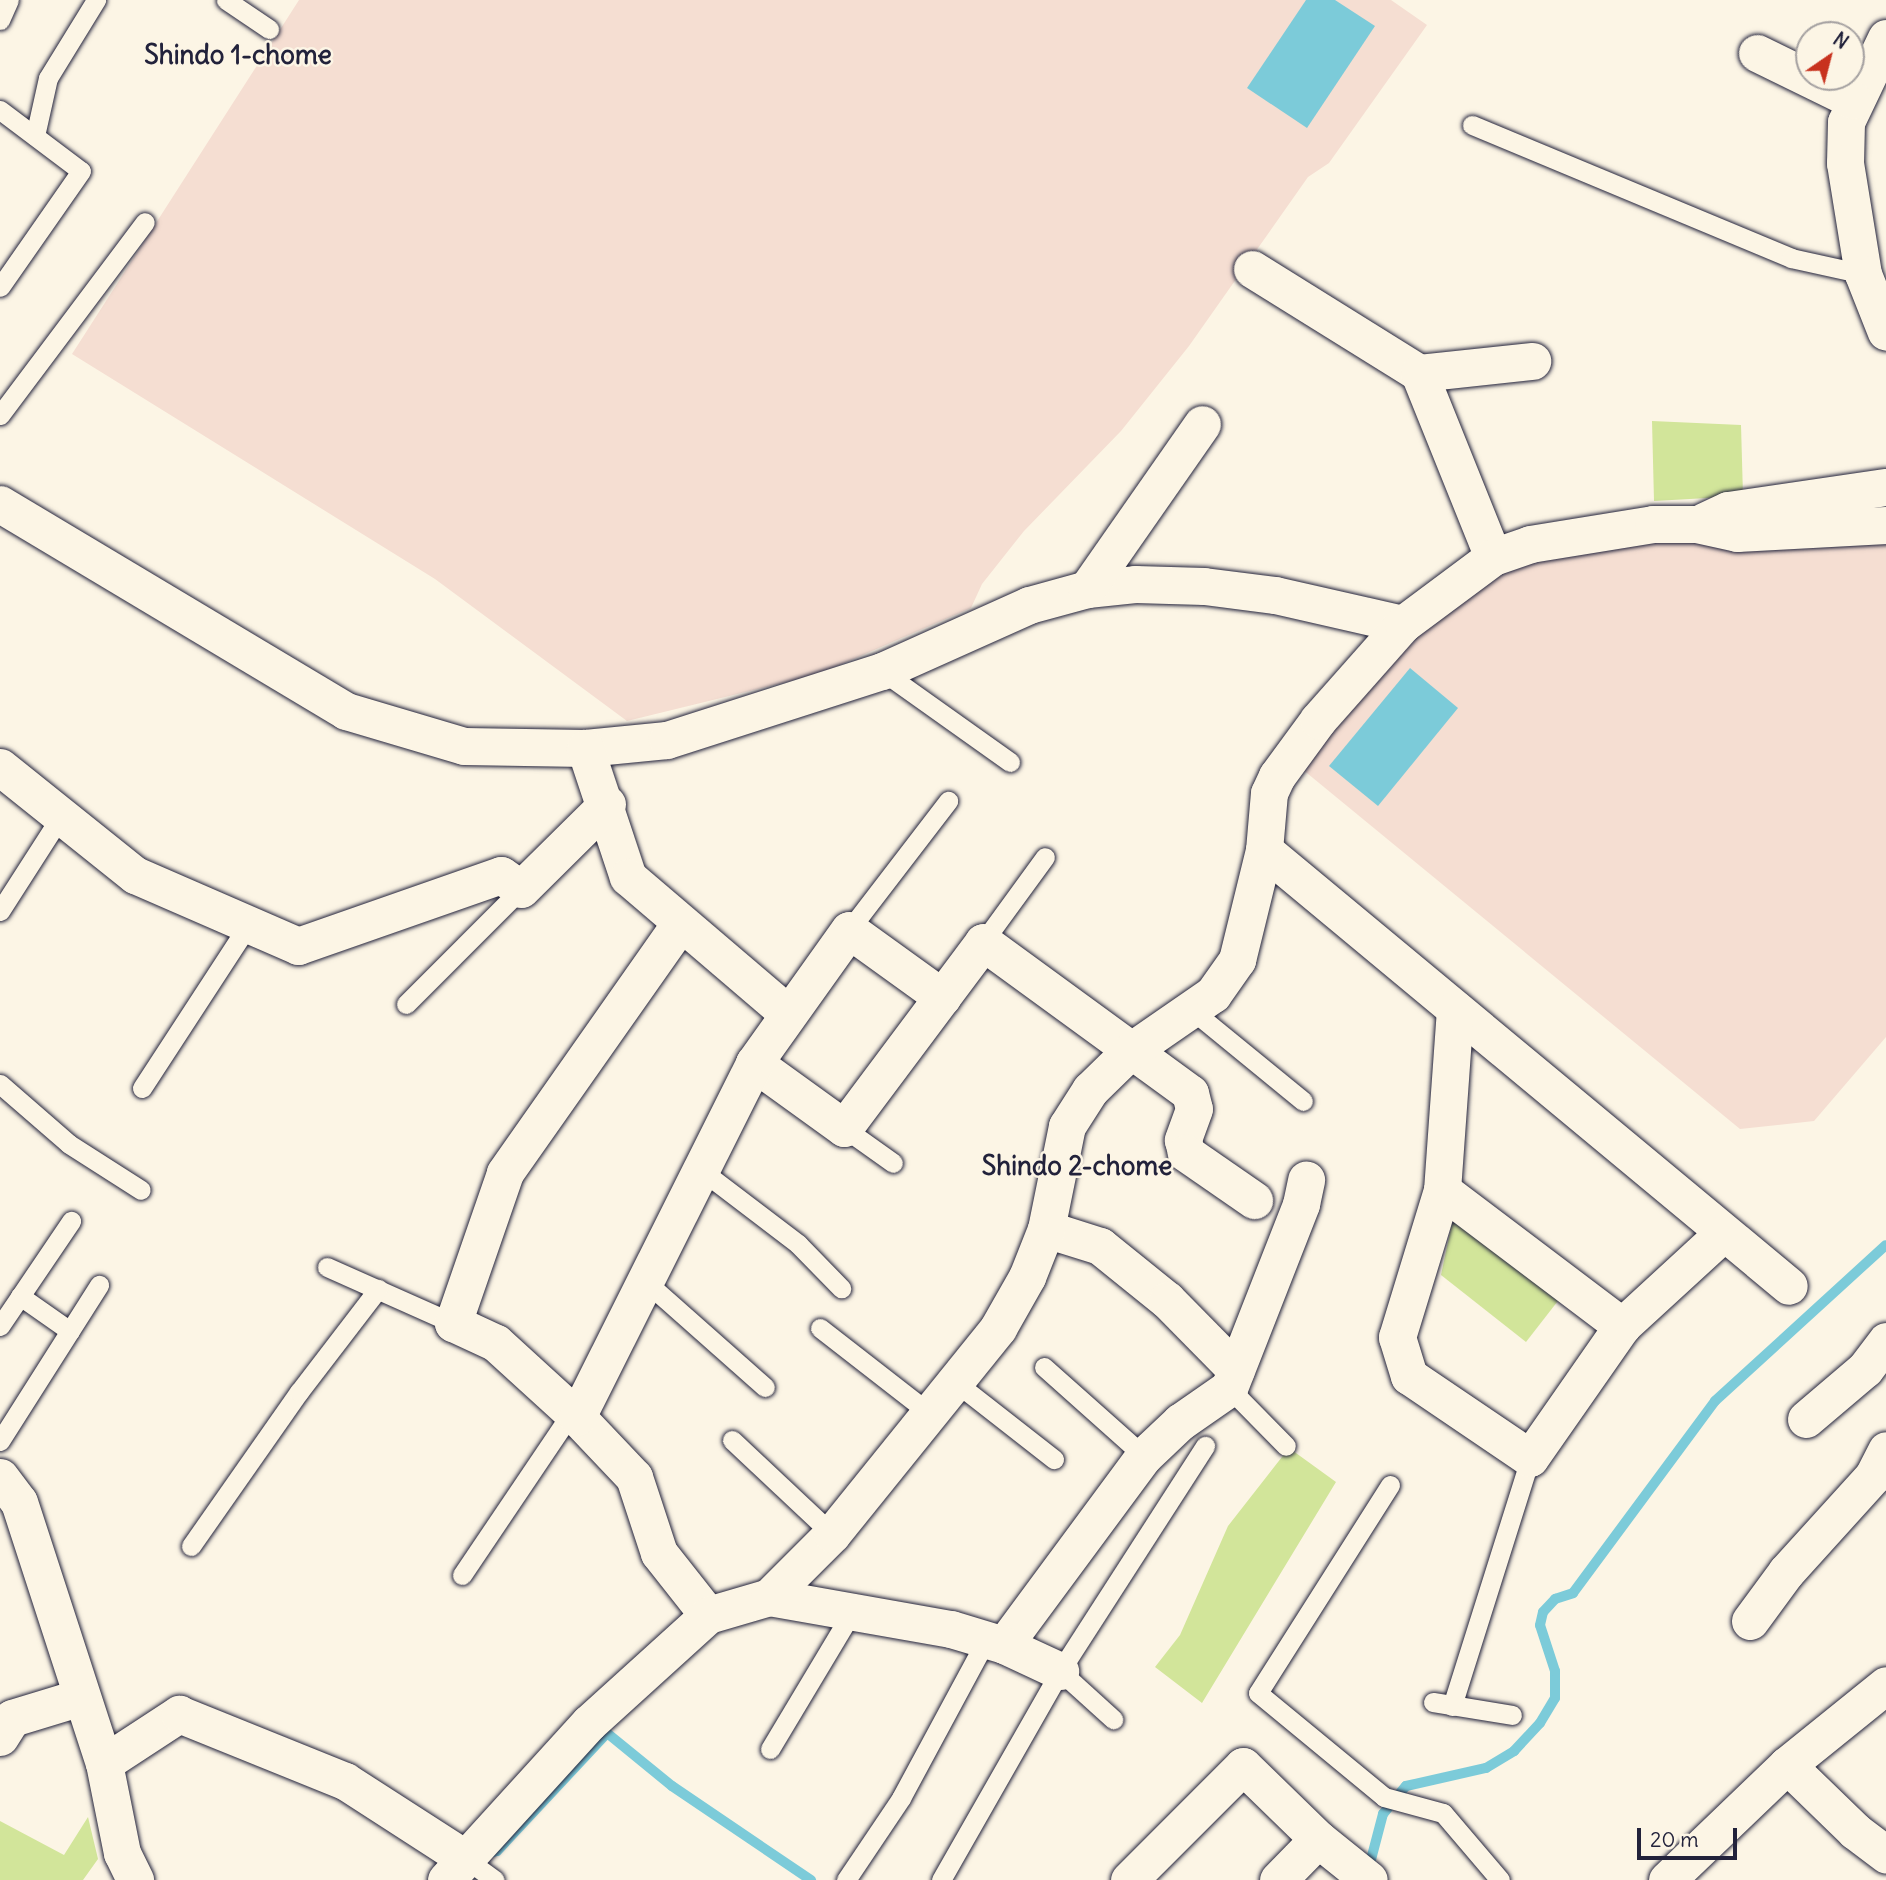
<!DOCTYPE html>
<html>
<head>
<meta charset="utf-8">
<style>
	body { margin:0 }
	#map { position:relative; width:1886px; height:1880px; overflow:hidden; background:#fcf5e5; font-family:Delius,sans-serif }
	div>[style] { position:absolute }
	.built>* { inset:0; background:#f5ded2 }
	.green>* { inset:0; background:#d2e59a }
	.water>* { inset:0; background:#7ccbd9 }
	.stream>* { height:10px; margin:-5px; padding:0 5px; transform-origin:5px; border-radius:5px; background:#7ccbd9 }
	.roads { filter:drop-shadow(0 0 2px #22223b) drop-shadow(0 0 2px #22223b) }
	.service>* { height:19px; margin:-9.5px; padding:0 9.5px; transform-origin:9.5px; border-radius:9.5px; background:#fcf5e5 }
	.minor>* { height:37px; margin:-18.5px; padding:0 18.5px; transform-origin:18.5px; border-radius:18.5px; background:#fcf5e5 }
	span { translate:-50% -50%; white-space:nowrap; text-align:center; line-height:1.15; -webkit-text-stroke:5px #fcf5e5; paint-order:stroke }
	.neighbourhood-label { font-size:26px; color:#22223b; font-weight:700 }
	.north { position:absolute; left:1795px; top:21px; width:70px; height:70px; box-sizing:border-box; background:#fcf5e5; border:2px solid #a5a1a1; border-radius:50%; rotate:35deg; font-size:19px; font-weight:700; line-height:28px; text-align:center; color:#22223b }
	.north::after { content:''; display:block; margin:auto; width:24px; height:32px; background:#c8321e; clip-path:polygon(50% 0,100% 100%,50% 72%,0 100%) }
	.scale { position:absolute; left:1637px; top:1828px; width:100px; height:32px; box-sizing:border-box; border:4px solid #22223b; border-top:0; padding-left:9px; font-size:21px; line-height:24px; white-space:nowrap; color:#22223b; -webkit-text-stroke:5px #fcf5e5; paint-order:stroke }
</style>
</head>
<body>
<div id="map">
	<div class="built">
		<div style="clip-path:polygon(299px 0,1391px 0,1427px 25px,1329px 163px,1308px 177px,1189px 346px,1121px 431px,1024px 531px,982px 584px,971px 608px,819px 674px,627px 721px,435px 579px,72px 354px)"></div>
		<div style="clip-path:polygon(1886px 538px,1886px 1037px,1814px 1121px,1740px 1129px,1302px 769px,1385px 666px,1459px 591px,1529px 561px,1619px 542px)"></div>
	</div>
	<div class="green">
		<div style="clip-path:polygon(1652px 421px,1741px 425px,1743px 496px,1654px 501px)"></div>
		<div style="clip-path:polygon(1465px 1218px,1561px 1297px,1526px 1342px,1441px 1275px,1452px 1223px)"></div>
		<div style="clip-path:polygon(1289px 1448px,1336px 1482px,1202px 1703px,1155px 1667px,1180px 1635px,1228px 1526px)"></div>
		<div style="clip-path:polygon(88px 1817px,98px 1859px,83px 1880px,0 1880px,0 1821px,64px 1855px)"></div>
	</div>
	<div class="water">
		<div style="clip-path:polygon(1306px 0,1335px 0,1375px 26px,1307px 128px,1247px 88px)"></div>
		<div style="clip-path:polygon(1410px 668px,1458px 708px,1378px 806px,1329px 766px)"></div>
	</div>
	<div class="stream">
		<div style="left:487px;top:1854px;width:10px;rotate:-17deg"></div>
		<div style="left:497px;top:1851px;width:161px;rotate:-47deg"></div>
		<div style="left:607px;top:1733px;width:84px;rotate:39.2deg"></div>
		<div style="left:672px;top:1786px;width:168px;rotate:34.1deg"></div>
		<div style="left:1368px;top:1871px;width:59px;rotate:-75.3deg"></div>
		<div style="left:1383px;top:1814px;width:36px;rotate:-51deg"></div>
		<div style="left:1406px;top:1786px;width:82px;rotate:-12.7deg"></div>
		<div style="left:1486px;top:1768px;width:33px;rotate:-31deg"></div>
		<div style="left:1514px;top:1751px;width:38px;rotate:-47deg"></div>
		<div style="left:1540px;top:1723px;width:29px;rotate:-59deg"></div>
		<div style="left:1555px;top:1698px;width:27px;rotate:-90deg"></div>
		<div style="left:1555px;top:1671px;width:48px;rotate:-108.1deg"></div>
		<div style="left:1540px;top:1625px;width:13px;rotate:-77deg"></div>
		<div style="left:1543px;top:1612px;width:18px;rotate:-47deg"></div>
		<div style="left:1555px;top:1599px;width:19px;rotate:-18deg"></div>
		<div style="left:1573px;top:1593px;width:239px;rotate:-53.5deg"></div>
		<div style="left:1715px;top:1401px;width:231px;rotate:-42.4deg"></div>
	</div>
	<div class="roads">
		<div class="service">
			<div style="left:226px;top:0;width:52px;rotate:34deg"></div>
			<div style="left:0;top:20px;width:22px;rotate:-66deg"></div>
			<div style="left:0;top:110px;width:101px;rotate:37deg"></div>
			<div style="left:81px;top:171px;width:141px;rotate:124.9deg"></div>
			<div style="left:1472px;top:125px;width:346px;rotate:22.6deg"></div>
			<div style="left:1791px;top:258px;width:74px;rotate:12.5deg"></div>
			<div style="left:35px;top:136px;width:59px;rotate:-77.4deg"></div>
			<div style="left:48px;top:78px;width:92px;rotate:-58.4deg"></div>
			<div style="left:0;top:415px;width:241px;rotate:-53.1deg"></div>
			<div style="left:882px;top:671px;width:157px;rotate:35.4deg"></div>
			<div style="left:0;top:911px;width:113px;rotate:-57.3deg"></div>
			<div style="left:849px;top:930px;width:163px;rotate:-52.5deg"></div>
			<div style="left:983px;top:942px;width:105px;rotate:-53.9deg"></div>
			<div style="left:406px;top:1004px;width:163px;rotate:-45deg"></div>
			<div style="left:1193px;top:1011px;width:142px;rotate:39.3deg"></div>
			<div style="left:0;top:1084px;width:91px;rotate:41deg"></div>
			<div style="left:69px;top:1144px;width:85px;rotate:32.6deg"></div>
			<div style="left:142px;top:1088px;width:196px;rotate:-56.9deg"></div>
			<div style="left:844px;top:1128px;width:60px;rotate:35.5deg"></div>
			<div style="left:701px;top:1170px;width:122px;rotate:37.3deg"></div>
			<div style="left:798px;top:1244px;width:62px;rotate:45.7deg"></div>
			<div style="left:327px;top:1267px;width:138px;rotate:24deg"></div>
			<div style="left:645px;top:1281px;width:160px;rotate:41.5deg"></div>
			<div style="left:20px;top:1296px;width:61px;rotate:35deg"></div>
			<div style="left:0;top:1326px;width:127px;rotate:-55.9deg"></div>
			<div style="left:820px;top:1328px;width:137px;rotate:37.9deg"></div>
			<div style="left:1044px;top:1367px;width:134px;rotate:41.7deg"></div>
			<div style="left:954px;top:1381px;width:127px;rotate:38deg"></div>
			<div style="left:1229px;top:1388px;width:81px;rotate:45.5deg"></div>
			<div style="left:732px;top:1440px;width:137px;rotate:43.2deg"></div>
			<div style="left:0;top:1441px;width:185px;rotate:-57.6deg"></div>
			<div style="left:1390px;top:1485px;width:246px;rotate:122.4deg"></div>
			<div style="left:1258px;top:1693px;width:163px;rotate:39.5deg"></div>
			<div style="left:1384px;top:1797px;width:61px;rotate:15.2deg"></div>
			<div style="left:1443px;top:1813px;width:88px;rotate:49.6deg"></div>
			<div style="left:191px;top:1546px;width:188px;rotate:-55deg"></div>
			<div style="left:299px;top:1392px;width:130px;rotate:-52.5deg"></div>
			<div style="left:462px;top:1575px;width:197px;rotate:-56deg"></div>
			<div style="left:1060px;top:1671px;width:72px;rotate:42.2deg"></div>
			<div style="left:1433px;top:1702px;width:80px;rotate:9.3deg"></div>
			<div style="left:1452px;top:1706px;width:260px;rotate:-72.5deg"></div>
			<div style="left:770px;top:1749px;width:160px;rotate:-59.1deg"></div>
			<div style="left:463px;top:1857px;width:39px;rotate:36deg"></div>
			<div style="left:846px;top:1880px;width:99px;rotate:-56.1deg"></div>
			<div style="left:901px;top:1798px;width:179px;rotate:-61.7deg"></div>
			<div style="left:941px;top:1880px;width:241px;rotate:-60.3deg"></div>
			<div style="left:1060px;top:1671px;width:268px;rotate:-57.2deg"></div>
		</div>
		<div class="minor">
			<div style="left:1886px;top:38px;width:93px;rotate:115.5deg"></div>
			<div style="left:1846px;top:122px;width:41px;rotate:91.4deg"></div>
			<div style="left:1845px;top:163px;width:112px;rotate:80.8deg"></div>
			<div style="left:1863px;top:274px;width:62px;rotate:68.4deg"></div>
			<div style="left:1757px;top:53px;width:107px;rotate:26.1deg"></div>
			<div style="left:1252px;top:269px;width:197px;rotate:31.9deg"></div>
			<div style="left:1419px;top:373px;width:198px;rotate:68.1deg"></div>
			<div style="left:1419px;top:373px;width:114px;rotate:-6.1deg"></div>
			<div style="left:0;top:504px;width:403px;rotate:30.9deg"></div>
			<div style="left:346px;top:711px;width:123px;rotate:16.5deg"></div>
			<div style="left:464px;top:746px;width:121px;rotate:0.9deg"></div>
			<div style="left:585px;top:748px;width:82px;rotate:-5.6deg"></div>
			<div style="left:667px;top:740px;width:226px;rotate:-17.8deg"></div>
			<div style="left:882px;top:671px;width:161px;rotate:-24.2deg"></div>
			<div style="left:1029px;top:605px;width:60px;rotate:-15.4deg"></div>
			<div style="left:1087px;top:589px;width:48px;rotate:-5.9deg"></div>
			<div style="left:1135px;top:584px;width:69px;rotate:1.7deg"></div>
			<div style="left:1204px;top:586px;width:72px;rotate:7.2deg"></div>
			<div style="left:1275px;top:595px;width:131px;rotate:12.8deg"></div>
			<div style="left:1704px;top:521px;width:26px;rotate:-25deg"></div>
			<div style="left:1728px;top:510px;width:160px;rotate:-8.3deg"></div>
			<div style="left:1087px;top:589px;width:201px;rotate:-55.1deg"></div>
			<div style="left:585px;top:748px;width:136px;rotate:71.6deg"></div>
			<div style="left:628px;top:877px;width:208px;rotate:40.5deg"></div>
			<div style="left:0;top:767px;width:173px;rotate:38.7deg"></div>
			<div style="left:135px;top:875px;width:178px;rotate:23.5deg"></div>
			<div style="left:298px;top:946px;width:215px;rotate:-19.3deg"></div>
			<div style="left:501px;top:875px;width:24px;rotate:35deg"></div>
			<div style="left:521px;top:889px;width:121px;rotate:-44.7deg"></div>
			<div style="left:1264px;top:850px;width:682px;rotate:39.71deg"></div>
			<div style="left:679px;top:925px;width:303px;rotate:125.1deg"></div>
			<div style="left:505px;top:1173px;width:159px;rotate:109.1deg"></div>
			<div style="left:453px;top:1323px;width:47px;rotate:24.9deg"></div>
			<div style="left:496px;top:1343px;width:110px;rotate:42.4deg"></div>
			<div style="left:577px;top:1417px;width:83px;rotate:46.5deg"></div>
			<div style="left:634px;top:1477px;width:80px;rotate:71.8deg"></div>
			<div style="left:659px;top:1553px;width:79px;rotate:51.7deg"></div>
			<div style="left:1455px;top:1009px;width:181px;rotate:94.1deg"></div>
			<div style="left:1442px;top:1190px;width:154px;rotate:107deg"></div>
			<div style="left:1397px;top:1337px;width:41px;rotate:72.9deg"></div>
			<div style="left:1409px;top:1376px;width:146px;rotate:34.1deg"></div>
			<div style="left:1530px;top:1458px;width:161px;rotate:-55.1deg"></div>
			<div style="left:1622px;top:1326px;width:137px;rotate:-42.6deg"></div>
			<div style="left:754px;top:1063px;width:111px;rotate:35.8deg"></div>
			<div style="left:844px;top:1128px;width:232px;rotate:-53.2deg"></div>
			<div style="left:983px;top:942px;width:256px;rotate:36.1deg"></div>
			<div style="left:1190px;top:1093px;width:16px;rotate:76deg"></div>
			<div style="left:1194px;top:1109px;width:33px;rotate:110deg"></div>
			<div style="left:1183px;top:1140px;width:13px;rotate:77deg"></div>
			<div style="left:1186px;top:1153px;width:83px;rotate:34.7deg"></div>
			<div style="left:1442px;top:1190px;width:226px;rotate:37.1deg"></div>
			<div style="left:1046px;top:1229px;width:57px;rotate:17.5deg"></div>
			<div style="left:1100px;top:1246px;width:86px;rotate:38.9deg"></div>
			<div style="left:1167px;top:1300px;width:98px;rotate:45.4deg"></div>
			<div style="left:577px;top:1417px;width:396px;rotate:-63.4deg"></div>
			<div style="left:754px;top:1063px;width:163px;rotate:-54.5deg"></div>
			<div style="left:849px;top:930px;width:115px;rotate:35.8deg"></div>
			<div style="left:1806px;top:1419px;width:77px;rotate:-40.3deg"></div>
			<div style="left:1865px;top:1369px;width:35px;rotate:-53deg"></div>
			<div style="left:0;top:1477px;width:31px;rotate:53deg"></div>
			<div style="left:19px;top:1502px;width:274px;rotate:72deg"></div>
			<div style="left:104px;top:1763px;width:92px;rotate:78.7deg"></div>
			<div style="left:122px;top:1853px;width:30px;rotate:64deg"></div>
			<div style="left:769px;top:1597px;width:89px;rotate:-45deg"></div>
			<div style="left:832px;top:1534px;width:265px;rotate:-51.1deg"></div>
			<div style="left:998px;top:1328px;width:59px;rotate:-60.4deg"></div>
			<div style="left:1027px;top:1277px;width:52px;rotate:-68.4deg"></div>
			<div style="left:1046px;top:1229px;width:105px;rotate:-78.5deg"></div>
			<div style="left:1067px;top:1126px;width:43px;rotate:-57.4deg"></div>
			<div style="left:1090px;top:1090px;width:54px;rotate:-44.3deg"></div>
			<div style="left:1129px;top:1052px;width:102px;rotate:-34.6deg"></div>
			<div style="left:1213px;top:994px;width:42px;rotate:-54.8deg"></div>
			<div style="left:1237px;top:960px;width:113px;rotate:-76.2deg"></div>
			<div style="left:1264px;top:850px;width:57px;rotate:-85deg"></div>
			<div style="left:1269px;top:793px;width:19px;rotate:-65deg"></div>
			<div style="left:1277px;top:776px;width:69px;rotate:-53.8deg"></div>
			<div style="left:1318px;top:720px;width:128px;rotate:-48.5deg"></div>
			<div style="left:1403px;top:624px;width:112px;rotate:-36.7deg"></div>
			<div style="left:1493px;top:557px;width:39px;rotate:-19deg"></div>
			<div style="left:1530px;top:544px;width:125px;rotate:-9.2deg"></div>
			<div style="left:1653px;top:524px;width:43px"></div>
			<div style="left:1696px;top:524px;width:42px;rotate:12.4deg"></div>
			<div style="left:1737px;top:533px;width:149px;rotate:-3.1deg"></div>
			<div style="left:1750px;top:1621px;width:61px;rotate:-53.7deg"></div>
			<div style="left:1786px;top:1572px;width:130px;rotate:-47.8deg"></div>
			<div style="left:1873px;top:1476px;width:29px;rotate:-63deg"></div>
			<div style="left:1004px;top:1645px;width:235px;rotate:-53.5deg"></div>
			<div style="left:1144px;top:1456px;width:50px;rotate:-43.4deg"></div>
			<div style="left:1180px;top:1422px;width:60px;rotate:-34.8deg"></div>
			<div style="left:1229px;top:1388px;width:198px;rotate:-68.6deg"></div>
			<div style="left:1301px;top:1204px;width:25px;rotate:-78deg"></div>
			<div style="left:0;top:1737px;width:22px;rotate:-58deg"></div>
			<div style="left:12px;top:1718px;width:72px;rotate:-16.9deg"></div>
			<div style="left:104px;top:1763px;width:90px;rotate:-33.2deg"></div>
			<div style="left:179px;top:1714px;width:179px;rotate:22deg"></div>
			<div style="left:345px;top:1781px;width:140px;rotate:32.8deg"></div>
			<div style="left:1787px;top:1765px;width:95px;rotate:44.1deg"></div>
			<div style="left:1855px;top:1831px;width:39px;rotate:37deg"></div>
			<div style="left:446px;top:1880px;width:212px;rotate:-47.7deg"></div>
			<div style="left:589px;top:1723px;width:161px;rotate:-42.2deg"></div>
			<div style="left:708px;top:1615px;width:64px;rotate:-16.4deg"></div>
			<div style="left:769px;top:1597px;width:185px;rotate:10deg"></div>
			<div style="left:951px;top:1629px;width:55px;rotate:16.8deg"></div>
			<div style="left:1004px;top:1645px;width:62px;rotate:24.9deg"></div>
			<div style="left:1129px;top:1880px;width:161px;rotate:-45deg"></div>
			<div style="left:1243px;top:1766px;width:105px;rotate:44.2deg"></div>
			<div style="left:1318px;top:1839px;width:65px;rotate:38.8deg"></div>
			<div style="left:1278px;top:1880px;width:57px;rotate:-45.7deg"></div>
			<div style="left:1667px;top:1880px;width:166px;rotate:-43.8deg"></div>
			<div style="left:1787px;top:1765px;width:127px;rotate:-38.9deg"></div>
		</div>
	</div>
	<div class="neighbourhood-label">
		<span style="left:238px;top:55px">Shindo 1-chome</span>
		<span style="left:1077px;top:1166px">Shindo 2-chome</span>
	</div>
	<div class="north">N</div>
	<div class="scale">20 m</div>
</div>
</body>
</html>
